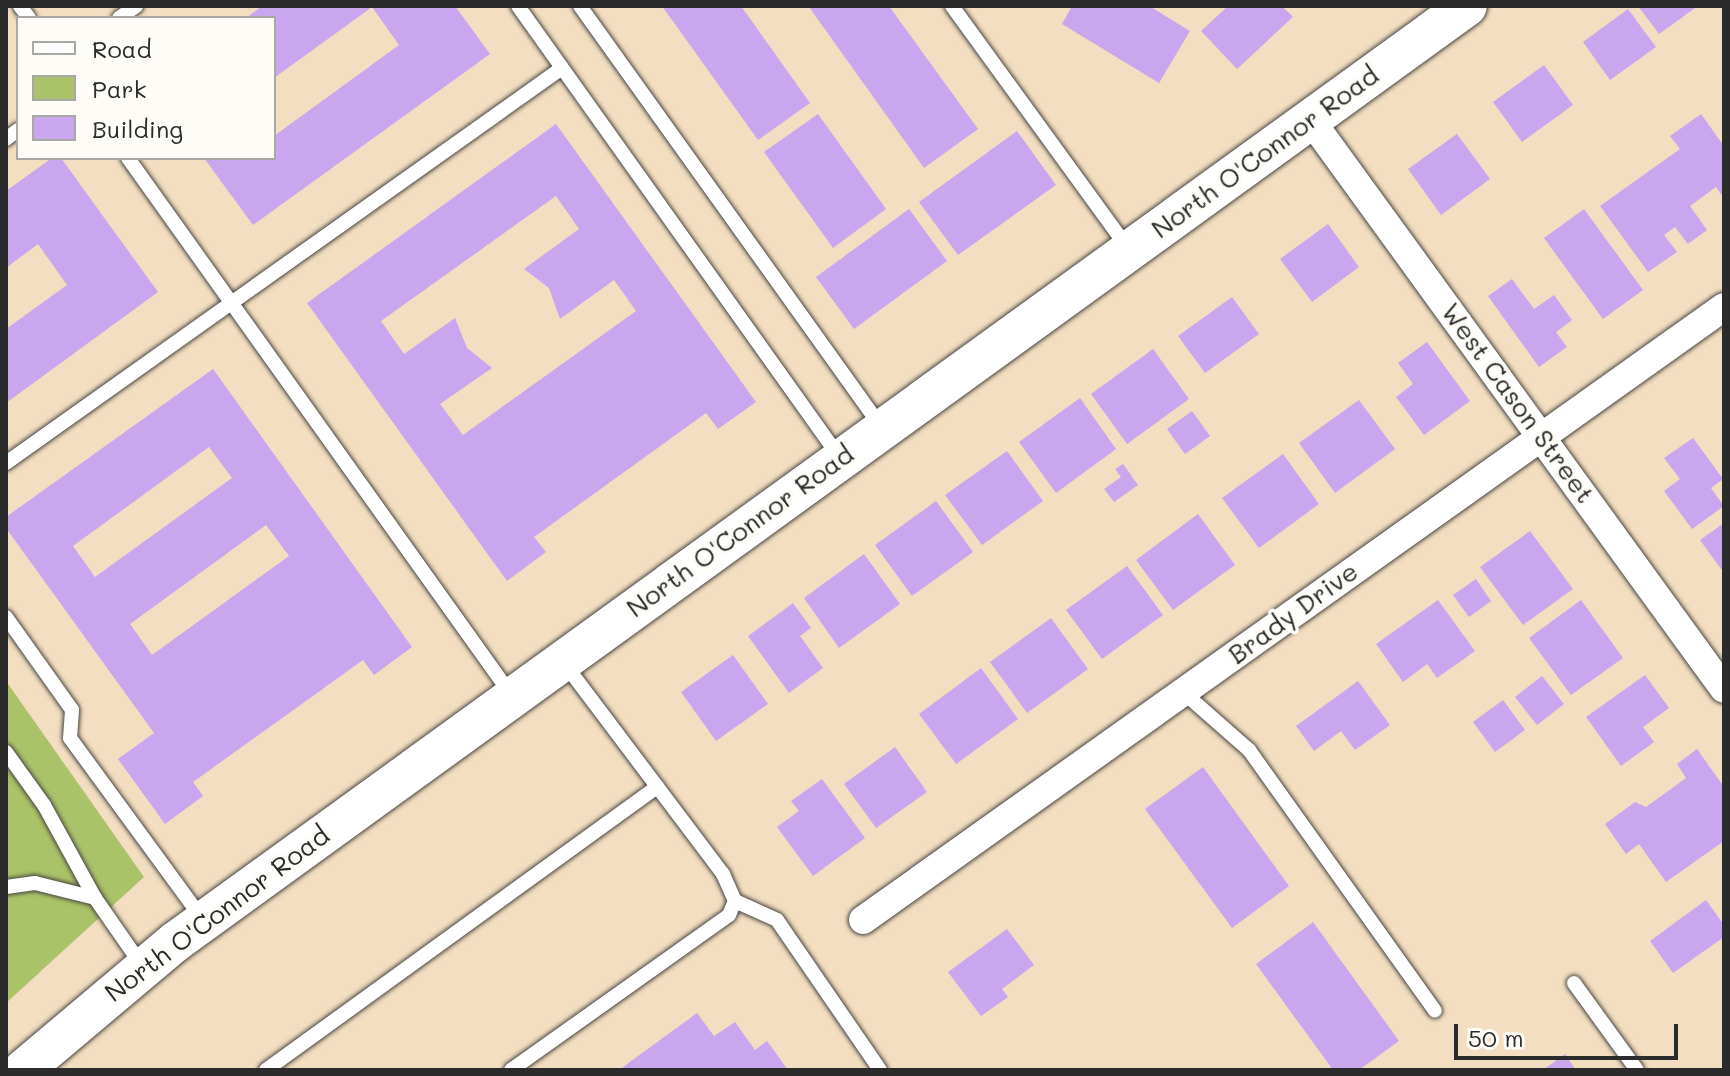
<!DOCTYPE html>
<html>
<head>
<meta charset="utf-8">
<style>
	body { margin:0 }
	#map { position:relative; width:1730px; height:1076px; overflow:hidden; background:#f3dec1; font-family:Mali,sans-serif }
	div>[style] { position:absolute }
	.green>* { inset:0; background:#abc368 }
	.building>* { inset:0; background:#c9a6ed }
	.roads { filter:drop-shadow(0 0 2px #494642) drop-shadow(0 0 2px #494642) }
	.service>* { height:14px; margin:-7px; padding:0 7px; transform-origin:7px; border-radius:7px; background:#fff }
	.minor>* { height:28px; margin:-14px; padding:0 14px; transform-origin:14px; border-radius:14px; background:#fff }
	.secondary>* { height:40px; margin:-20px; padding:0 20px; transform-origin:20px; border-radius:20px; background:#fff }
	span { translate:-50% -50%; white-space:nowrap; text-align:center; line-height:1.15; -webkit-text-stroke:7px #fdfcf7; paint-order:stroke }
	.street-label { font-size:26px; color:#2b2b2b }
	.frame { position:absolute; inset:0; border:8px solid #2b2b2b; pointer-events:none }
	.legend { position:absolute; left:16px; top:16px; width:260px; height:144px; box-sizing:border-box; background:#fdfcf7; border:2px solid #a9a8a5; margin:0; padding:10px 14px; list-style:none; font-size:24px; color:#2b2b2b }
	.legend li { display:flex; align-items:center; gap:16px; height:40px }
	.legend b { width:40px; border:2px solid #a9a8a5 }
	.scale { position:absolute; left:1454px; top:1024px; width:224px; height:36px; box-sizing:border-box; border:4px solid #2b2b2b; border-top:0; padding-left:10px; font-size:24px; line-height:28px; white-space:nowrap; color:#2b2b2b; -webkit-text-stroke:6px #fdfcf7; paint-order:stroke }
</style>
</head>
<body>
<div id="map">
	<div class="green">
		<div style="clip-path:polygon(6px 681px,144px 877px,6px 1003px)"></div>
	</div>
	<div class="building">
		<div style="clip-path:polygon(262px 6px,455px 6px,490px 54px,253px 225px,204px 158px,274px 158px,274px 136px,399px 45px,372px 7px,274px 78px,274px 18px,246px 18px)"></div>
		<div style="clip-path:polygon(662px 6px,741px 6px,810px 103px,758px 140px)"></div>
		<div style="clip-path:polygon(889px 6px,978px 129px,924px 168px,809px 7px)"></div>
		<div style="clip-path:polygon(1072px 6px,1149px 6px,1190px 31px,1159px 83px,1062px 24px)"></div>
		<div style="clip-path:polygon(1228px 6px,1282px 6px,1293px 17px,1237px 69px,1201px 31px)"></div>
		<div style="clip-path:polygon(1638px 6px,1698px 6px,1659px 34px)"></div>
		<div style="clip-path:polygon(1628px 9px,1656px 47px,1610px 80px,1583px 42px)"></div>
		<div style="clip-path:polygon(1544px 65px,1573px 105px,1522px 142px,1493px 102px)"></div>
		<div style="clip-path:polygon(818px 114px,886px 209px,833px 248px,764px 152px)"></div>
		<div style="clip-path:polygon(1701px 114px,1724px 146px,1724px 198px,1716px 187px,1690px 206px,1707px 230px,1688px 244px,1675px 227px,1664px 235px,1677px 252px,1648px 272px,1600px 206px,1680px 149px,1670px 136px)"></div>
		<div style="clip-path:polygon(evenodd,556px 124px,756px 402px,718px 429px,706px 413px,534px 537px,546px 552px,507px 581px,307px 303px,556px 124px,556px 196px,579px 229px,524px 269px,549px 288px,560px 319px,614px 280px,636px 311px,463px 435px,440px 404px,492px 368px,467px 348px,455px 318px,404px 354px,381px 321px,556px 196px)"></div>
		<div style="clip-path:polygon(1017px 131px,1056px 185px,958px 255px,919px 202px)"></div>
		<div style="clip-path:polygon(1457px 134px,1490px 179px,1441px 215px,1408px 169px)"></div>
		<div style="clip-path:polygon(52px 158px,61px 158px,158px 292px,6px 403px,6px 329px,67px 285px,38px 244px,6px 268px,6px 191px)"></div>
		<div style="clip-path:polygon(909px 209px,947px 261px,854px 329px,816px 277px)"></div>
		<div style="clip-path:polygon(1584px 209px,1643px 290px,1603px 319px,1544px 238px)"></div>
		<div style="clip-path:polygon(1328px 224px,1359px 267px,1312px 302px,1280px 259px)"></div>
		<div style="clip-path:polygon(1512px 279px,1534px 309px,1554px 295px,1572px 320px,1556px 332px,1567px 347px,1539px 367px,1488px 296px)"></div>
		<div style="clip-path:polygon(1232px 297px,1259px 334px,1205px 373px,1178px 336px)"></div>
		<div style="clip-path:polygon(1427px 342px,1470px 401px,1424px 435px,1396px 397px,1413px 384px,1398px 363px)"></div>
		<div style="clip-path:polygon(1153px 349px,1189px 399px,1127px 444px,1091px 394px)"></div>
		<div style="clip-path:polygon(evenodd,213px 369px,412px 647px,374px 675px,363px 660px,193px 782px,203px 796px,165px 824px,118px 759px,154px 733px,6px 528px,6px 517px,213px 369px,209px 447px,232px 478px,95px 577px,73px 546px,209px 447px,213px 369px,266px 525px,289px 556px,152px 655px,130px 624px,266px 525px)"></div>
		<div style="clip-path:polygon(1080px 398px,1116px 449px,1056px 493px,1019px 442px)"></div>
		<div style="clip-path:polygon(1359px 400px,1395px 449px,1335px 493px,1299px 443px)"></div>
		<div style="clip-path:polygon(1192px 411px,1210px 436px,1185px 454px,1167px 429px)"></div>
		<div style="clip-path:polygon(1693px 438px,1723px 479px,1711px 488px,1724px 506px,1692px 529px,1664px 491px,1680px 479px,1664px 458px)"></div>
		<div style="clip-path:polygon(1007px 451px,1043px 501px,982px 545px,945px 495px)"></div>
		<div style="clip-path:polygon(1283px 454px,1319px 504px,1259px 548px,1222px 498px)"></div>
		<div style="clip-path:polygon(1123px 464px,1138px 485px,1114px 502px,1104px 489px,1121px 477px,1115px 469px)"></div>
		<div style="clip-path:polygon(936px 501px,973px 552px,912px 596px,875px 545px)"></div>
		<div style="clip-path:polygon(1198px 514px,1235px 565px,1173px 610px,1136px 560px)"></div>
		<div style="clip-path:polygon(1724px 523px,1724px 573px,1700px 540px)"></div>
		<div style="clip-path:polygon(1530px 531px,1573px 589px,1523px 625px,1480px 567px)"></div>
		<div style="clip-path:polygon(864px 554px,900px 604px,839px 648px,804px 598px)"></div>
		<div style="clip-path:polygon(1127px 566px,1163px 615px,1102px 659px,1066px 610px)"></div>
		<div style="clip-path:polygon(1476px 579px,1491px 601px,1469px 617px,1453px 595px)"></div>
		<div style="clip-path:polygon(1438px 600px,1475px 651px,1437px 678px,1427px 664px,1403px 682px,1376px 644px)"></div>
		<div style="clip-path:polygon(1581px 600px,1623px 658px,1571px 695px,1529px 638px)"></div>
		<div style="clip-path:polygon(793px 603px,811px 628px,800px 636px,823px 668px,789px 693px,748px 636px)"></div>
		<div style="clip-path:polygon(1051px 618px,1088px 669px,1027px 713px,990px 662px)"></div>
		<div style="clip-path:polygon(733px 655px,768px 704px,716px 741px,681px 692px)"></div>
		<div style="clip-path:polygon(981px 668px,1018px 719px,956px 764px,919px 714px)"></div>
		<div style="clip-path:polygon(1645px 675px,1669px 708px,1643px 727px,1654px 742px,1621px 766px,1586px 717px)"></div>
		<div style="clip-path:polygon(1542px 676px,1564px 704px,1537px 725px,1515px 697px)"></div>
		<div style="clip-path:polygon(1358px 681px,1390px 725px,1355px 750px,1341px 731px,1314px 751px,1296px 726px)"></div>
		<div style="clip-path:polygon(1503px 700px,1525px 730px,1495px 752px,1473px 722px)"></div>
		<div style="clip-path:polygon(895px 747px,927px 792px,876px 828px,844px 784px)"></div>
		<div style="clip-path:polygon(1697px 749px,1724px 787px,1724px 841px,1666px 882px,1639px 844px,1626px 854px,1605px 824px,1635px 802px,1646px 807px,1686px 778px,1677px 764px)"></div>
		<div style="clip-path:polygon(1203px 767px,1289px 886px,1232px 928px,1145px 809px)"></div>
		<div style="clip-path:polygon(822px 779px,865px 838px,813px 876px,777px 827px,799px 811px,791px 801px)"></div>
		<div style="clip-path:polygon(1706px 900px,1724px 925px,1724px 937px,1673px 973px,1650px 941px)"></div>
		<div style="clip-path:polygon(1313px 922px,1399px 1041px,1359px 1070px,1333px 1070px,1256px 964px)"></div>
		<div style="clip-path:polygon(1007px 929px,1034px 965px,1002px 989px,1008px 997px,981px 1016px,948px 972px)"></div>
		<div style="clip-path:polygon(697px 1013px,714px 1036px,735px 1022px,755px 1050px,767px 1041px,788px 1070px,619px 1070px)"></div>
		<div style="clip-path:polygon(1565px 1054px,1576px 1070px,1543px 1070px)"></div>
	</div>
	<div class="roads">
		<div class="service">
			<div style="left:20px;top:6px;width:15px;rotate:53deg"></div>
			<div style="left:518px;top:6px;width:555px;rotate:54.53deg"></div>
			<div style="left:580px;top:6px;width:519px;rotate:54.41deg"></div>
			<div style="left:952px;top:6px;width:299px;rotate:54deg"></div>
			<div style="left:119px;top:18px;width:21px;rotate:-35deg"></div>
			<div style="left:6px;top:139px;width:15px;rotate:-37deg"></div>
			<div style="left:128px;top:158px;width:661px;rotate:54.48deg"></div>
			<div style="left:6px;top:463px;width:682px;rotate:-35.39deg"></div>
			<div style="left:6px;top:617px;width:114px;rotate:54.6deg"></div>
			<div style="left:72px;top:710px;width:28px;rotate:94deg"></div>
			<div style="left:70px;top:738px;width:225px;rotate:53.8deg"></div>
			<div style="left:1183px;top:692px;width:88px;rotate:41.3deg"></div>
			<div style="left:1249px;top:750px;width:320px;rotate:54.5deg"></div>
			<div style="left:6px;top:752px;width:65px;rotate:54.4deg"></div>
			<div style="left:44px;top:805px;width:106px;rotate:61.3deg"></div>
			<div style="left:6px;top:887px;width:29px;rotate:-8deg"></div>
			<div style="left:35px;top:883px;width:62px;rotate:14deg"></div>
			<div style="left:95px;top:898px;width:84px;rotate:55.2deg"></div>
			<div style="left:735px;top:901px;width:46px;rotate:24.3deg"></div>
			<div style="left:777px;top:920px;width:182px;rotate:55.5deg"></div>
			<div style="left:1574px;top:983px;width:107px;rotate:54.1deg"></div>
			<div style="left:266px;top:1070px;width:483px;rotate:-35.9deg"></div>
			<div style="left:511px;top:1070px;width:267px;rotate:-35.4deg"></div>
			<div style="left:729px;top:915px;width:15px;rotate:-67deg"></div>
			<div style="left:735px;top:901px;width:30px;rotate:-114deg"></div>
			<div style="left:723px;top:874px;width:263px;rotate:-127deg"></div>
		</div>
		<div class="minor">
			<div style="left:1310px;top:119px;width:704px;rotate:54.01deg"></div>
			<div style="left:863px;top:920px;width:1057px;rotate:-35.45deg"></div>
		</div>
		<div class="secondary">
			<div style="left:23px;top:1070px;width:199px;rotate:-40.1deg"></div>
			<div style="left:175px;top:942px;width:1595px;rotate:-35.92deg"></div>
		</div>
	</div>
	<div class="street-label">
		<span style="left:1265px;top:152px;rotate:-36deg">North O'Connor Road</span>
		<span style="left:1518px;top:403px;rotate:54deg">West Cason Street</span>
		<span style="left:740px;top:531px;rotate:-36deg">North O'Connor Road</span>
		<span style="left:1293px;top:613px;rotate:-36deg">Brady Drive</span>
		<span style="left:217px;top:914px;rotate:-37deg">North O'Connor Road</span>
	</div>
	<div class="frame"></div>
	<ul class="legend">
	<li><b style="height:10px;background:#fff"></b>Road</li>
	<li><b style="height:22px;background:#abc368"></b>Park</li>
	<li><b style="height:22px;background:#c9a6ed"></b>Building</li>
	</ul>
	<div class="scale">50 m</div>
</div>
</body>
</html>
